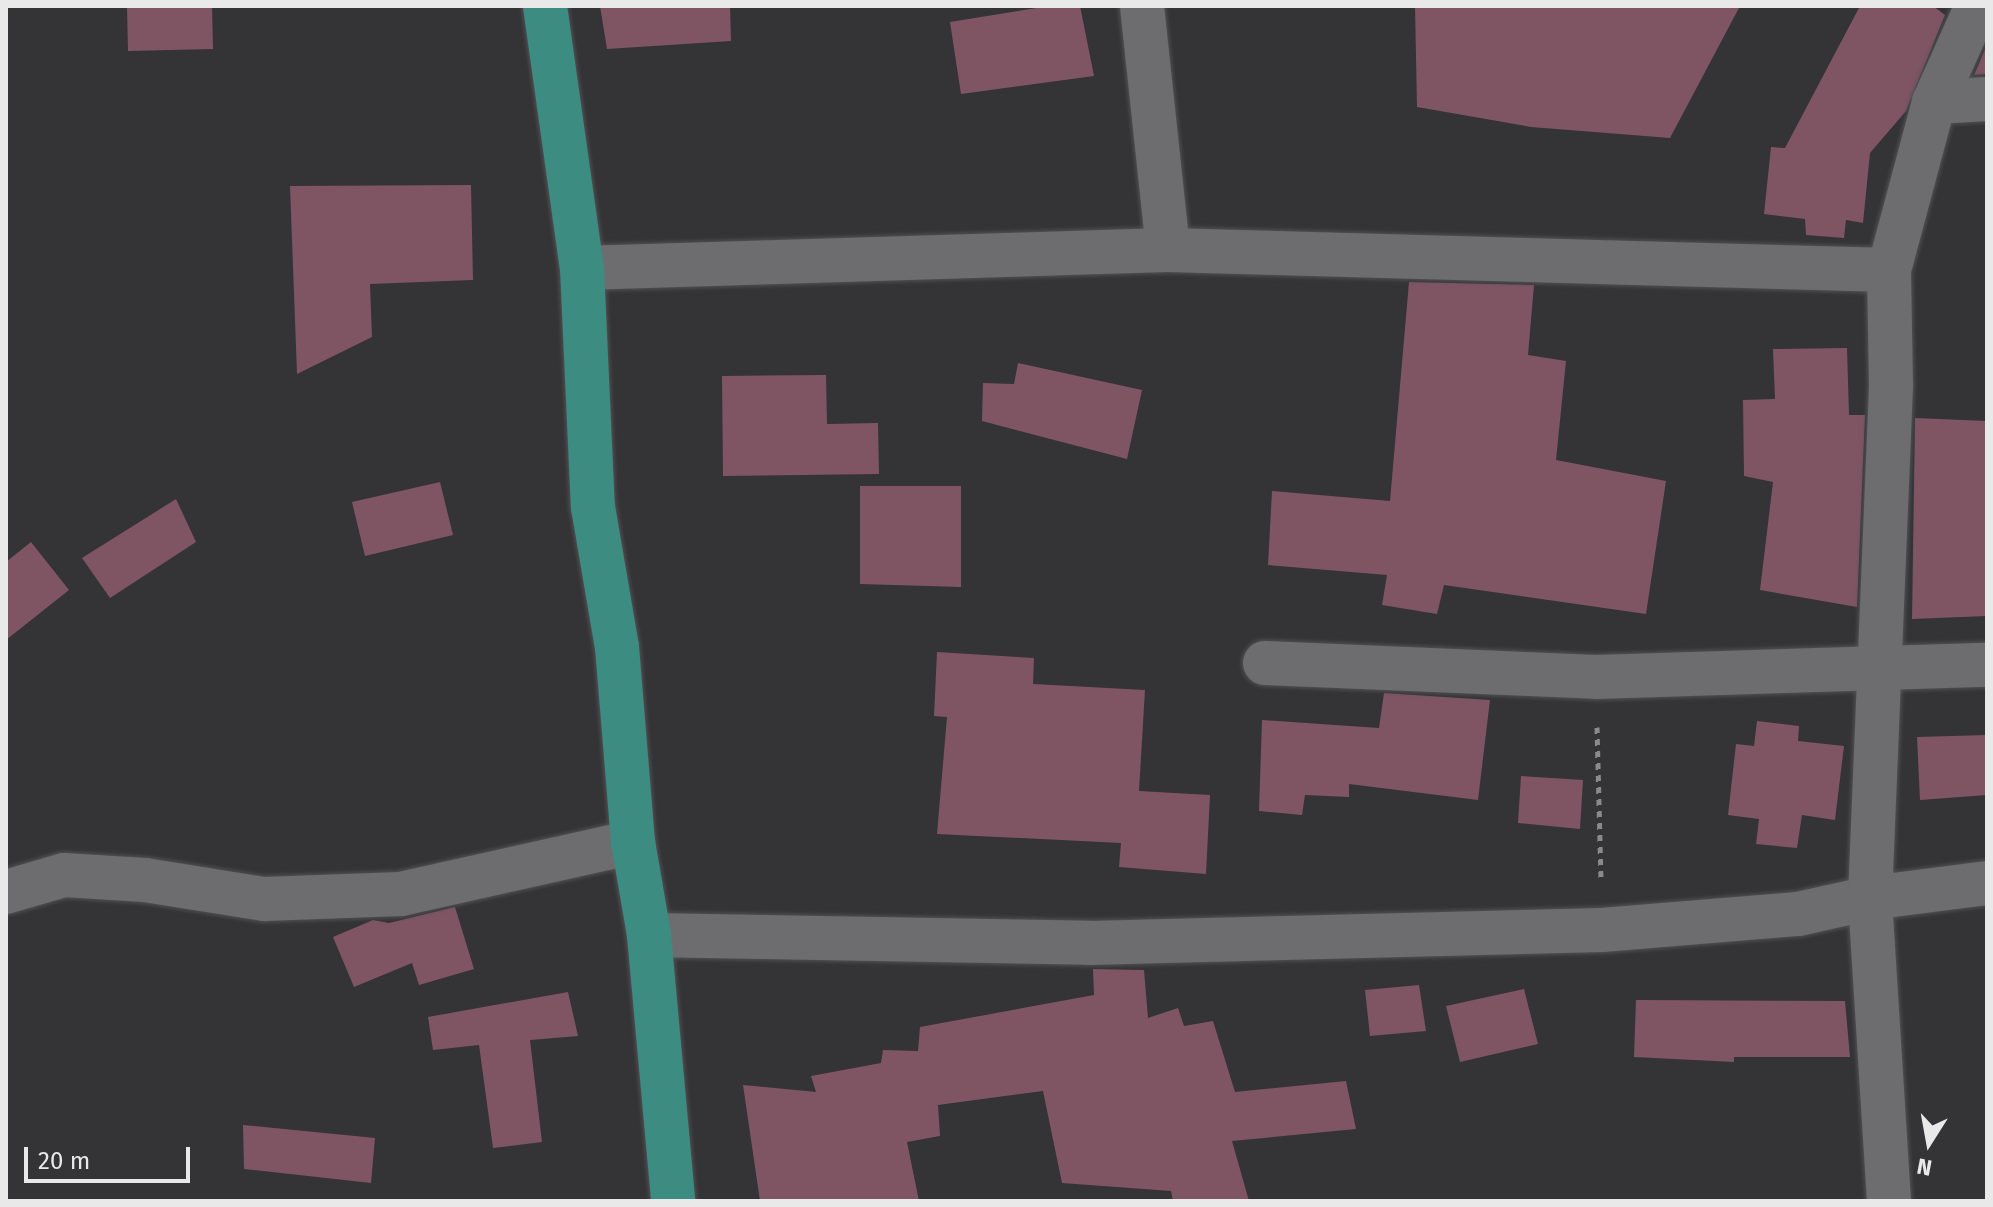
<!DOCTYPE html>
<html>
<head>
<meta charset="utf-8">
<style>
	body { margin:0 }
	#map { position:relative; width:1993px; height:1207px; overflow:hidden; background:#343336; font-family:"Fira Sans",sans-serif }
	div>[style] { position:absolute }
	.building>* { inset:0; background:#7f5564 }
	.path>* { height:5px; margin-top:-2.5px; transform-origin:0; background:repeating-linear-gradient(90deg,#8a898b 0 6px,transparent 0 12px) }
	.roads { filter:drop-shadow(0 0 2px #515153) drop-shadow(0 0 2px #515153) }
	.minor>* { height:44px; margin:-22px; padding:0 22px; transform-origin:22px; border-radius:22px; background:#6d6d70 }
	.major>* { height:44px; margin:-22px; padding:0 22px; transform-origin:22px; border-radius:22px; background:#3c8c82 }
	span { translate:-50% -50%; white-space:nowrap; text-align:center; line-height:1.15; -webkit-text-stroke:8px #343336; paint-order:stroke }
	.frame { position:absolute; inset:0; border:8px solid #e9e9ea; pointer-events:none }
	.north { position:absolute; left:1889px; top:1103px; width:80px; height:80px; -webkit-text-stroke:6px #343336; paint-order:stroke; rotate:191deg; font-size:22px; font-weight:700; line-height:32px; text-align:center; color:#e9e9ea }
	.north::after { content:''; display:block; margin:auto; width:28px; height:36px; background:#e9e9ea; clip-path:polygon(50% 0,100% 100%,50% 72%,0 100%) }
	.scale { position:absolute; left:24px; top:1147px; width:166px; height:36px; box-sizing:border-box; border:4px solid #e9e9ea; border-top:0; padding-left:10px; font-size:24px; line-height:28px; white-space:nowrap; color:#e9e9ea; -webkit-text-stroke:6px #343336; paint-order:stroke }
</style>
</head>
<body>
<div id="map">
	<div class="building">
		<div style="clip-path:polygon(127px 6px,212px 6px,213px 49px,128px 51px)"></div>
		<div style="clip-path:polygon(600px 6px,730px 6px,731px 41px,607px 49px)"></div>
		<div style="clip-path:polygon(1049px 6px,1080px 6px,1094px 76px,961px 94px,950px 22px)"></div>
		<div style="clip-path:polygon(1415px 6px,1740px 6px,1670px 138px,1531px 127px,1417px 107px)"></div>
		<div style="clip-path:polygon(1860px 6px,1933px 6px,1945px 15px,1906px 111px,1870px 153px,1863px 223px,1846px 220px,1844px 238px,1806px 235px,1805px 219px,1764px 214px,1771px 147px,1785px 148px)"></div>
		<div style="clip-path:polygon(1986px 47px,1987px 74px,1974px 75px)"></div>
		<div style="clip-path:polygon(471px 185px,473px 280px,370px 284px,372px 337px,297px 374px,290px 186px)"></div>
		<div style="clip-path:polygon(1409px 282px,1534px 285px,1528px 355px,1566px 361px,1556px 460px,1666px 481px,1646px 614px,1444px 585px,1437px 614px,1382px 605px,1387px 575px,1268px 565px,1272px 491px,1390px 501px)"></div>
		<div style="clip-path:polygon(1847px 348px,1849px 415px,1865px 415px,1857px 607px,1760px 590px,1773px 482px,1744px 476px,1743px 400px,1775px 399px,1773px 349px)"></div>
		<div style="clip-path:polygon(1018px 363px,1142px 390px,1127px 459px,982px 421px,983px 383px,1014px 384px)"></div>
		<div style="clip-path:polygon(826px 375px,827px 424px,878px 423px,879px 474px,723px 476px,722px 376px)"></div>
		<div style="clip-path:polygon(1915px 418px,1987px 421px,1987px 616px,1912px 619px)"></div>
		<div style="clip-path:polygon(440px 482px,453px 535px,365px 556px,352px 502px)"></div>
		<div style="clip-path:polygon(860px 486px,961px 486px,961px 587px,860px 584px)"></div>
		<div style="clip-path:polygon(176px 499px,196px 542px,110px 598px,82px 558px)"></div>
		<div style="clip-path:polygon(31px 542px,69px 590px,6px 640px,6px 562px)"></div>
		<div style="clip-path:polygon(937px 652px,1034px 658px,1033px 684px,1145px 690px,1139px 791px,1210px 795px,1206px 874px,1119px 867px,1121px 843px,937px 834px,947px 717px,934px 716px)"></div>
		<div style="clip-path:polygon(1384px 693px,1490px 700px,1478px 800px,1349px 784px,1349px 797px,1305px 795px,1302px 815px,1259px 811px,1262px 720px,1379px 728px)"></div>
		<div style="clip-path:polygon(1757px 721px,1799px 726px,1798px 741px,1844px 746px,1835px 820px,1802px 815px,1797px 848px,1756px 844px,1759px 819px,1728px 815px,1736px 744px,1754px 746px)"></div>
		<div style="clip-path:polygon(1987px 735px,1987px 795px,1920px 800px,1917px 737px)"></div>
		<div style="clip-path:polygon(1521px 776px,1583px 780px,1580px 829px,1518px 823px)"></div>
		<div style="clip-path:polygon(455px 907px,474px 969px,419px 985px,412px 963px,354px 987px,333px 937px,373px 920px,389px 923px)"></div>
		<div style="clip-path:polygon(1093px 969px,1144px 970px,1148px 1018px,1178px 1008px,1184px 1026px,1213px 1021px,1235px 1092px,1346px 1081px,1356px 1129px,1232px 1141px,1249px 1201px,1173px 1201px,1171px 1191px,1062px 1183px,1043px 1091px,938px 1105px,940px 1136px,907px 1142px,919px 1201px,760px 1201px,743px 1085px,816px 1092px,811px 1076px,881px 1063px,883px 1050px,918px 1051px,920px 1027px,1094px 995px)"></div>
		<div style="clip-path:polygon(1419px 985px,1426px 1031px,1370px 1036px,1365px 990px)"></div>
		<div style="clip-path:polygon(1524px 989px,1538px 1044px,1460px 1062px,1446px 1006px)"></div>
		<div style="clip-path:polygon(568px 992px,578px 1036px,530px 1040px,542px 1142px,493px 1148px,479px 1045px,433px 1050px,428px 1017px)"></div>
		<div style="clip-path:polygon(1636px 1000px,1845px 1001px,1850px 1057px,1734px 1057px,1734px 1062px,1634px 1057px)"></div>
		<div style="clip-path:polygon(243px 1125px,375px 1138px,371px 1183px,244px 1169px)"></div>
	</div>
	<div class="path">
		<div style="left:1597px;top:727px;width:154px;rotate:88.5deg"></div>
	</div>
	<div class="roads">
		<div class="minor">
			<div style="left:1142px;top:6px;width:245px;rotate:83.9deg"></div>
			<div style="left:1934px;top:102px;width:53px;rotate:-3.2deg"></div>
			<div style="left:582px;top:268px;width:586px;rotate:-1.76deg"></div>
			<div style="left:1168px;top:250px;width:721px;rotate:1.59deg"></div>
			<div style="left:1265px;top:663px;width:331px;rotate:2.4deg"></div>
			<div style="left:1596px;top:677px;width:391px;rotate:-1.8deg"></div>
			<div style="left:6px;top:892px;width:60px;rotate:-16.3deg"></div>
			<div style="left:64px;top:875px;width:81px;rotate:3.5deg"></div>
			<div style="left:145px;top:880px;width:121px;rotate:9.1deg"></div>
			<div style="left:264px;top:899px;width:137px;rotate:-2.1deg"></div>
			<div style="left:401px;top:894px;width:238px;rotate:-12.6deg"></div>
			<div style="left:649px;top:935px;width:441px;rotate:1deg"></div>
			<div style="left:1090px;top:943px;width:512px;rotate:-1.45deg"></div>
			<div style="left:1602px;top:930px;width:197px;rotate:-4.7deg"></div>
			<div style="left:1798px;top:914px;width:74px;rotate:-12.5deg"></div>
			<div style="left:1870px;top:898px;width:118px;rotate:-7.3deg"></div>
			<div style="left:1889px;top:1201px;width:304px;rotate:-93.6deg"></div>
			<div style="left:1870px;top:898px;width:512px;rotate:-87.65deg"></div>
			<div style="left:1891px;top:386px;width:116px;rotate:-91deg"></div>
			<div style="left:1889px;top:270px;width:174px;rotate:-75deg"></div>
			<div style="left:1934px;top:102px;width:105px;rotate:-65.9deg"></div>
		</div>
		<div class="major">
			<div style="left:545px;top:6px;width:265px;rotate:82deg"></div>
			<div style="left:582px;top:268px;width:239px;rotate:87.4deg"></div>
			<div style="left:593px;top:507px;width:142px;rotate:80.3deg"></div>
			<div style="left:617px;top:647px;width:196px;rotate:85.3deg"></div>
			<div style="left:633px;top:842px;width:94px;rotate:80.2deg"></div>
			<div style="left:649px;top:935px;width:267px;rotate:84.8deg"></div>
		</div>
	</div>
	<div class="frame"></div>
	<div class="north">N</div>
	<div class="scale">20 m</div>
</div>
</body>
</html>
